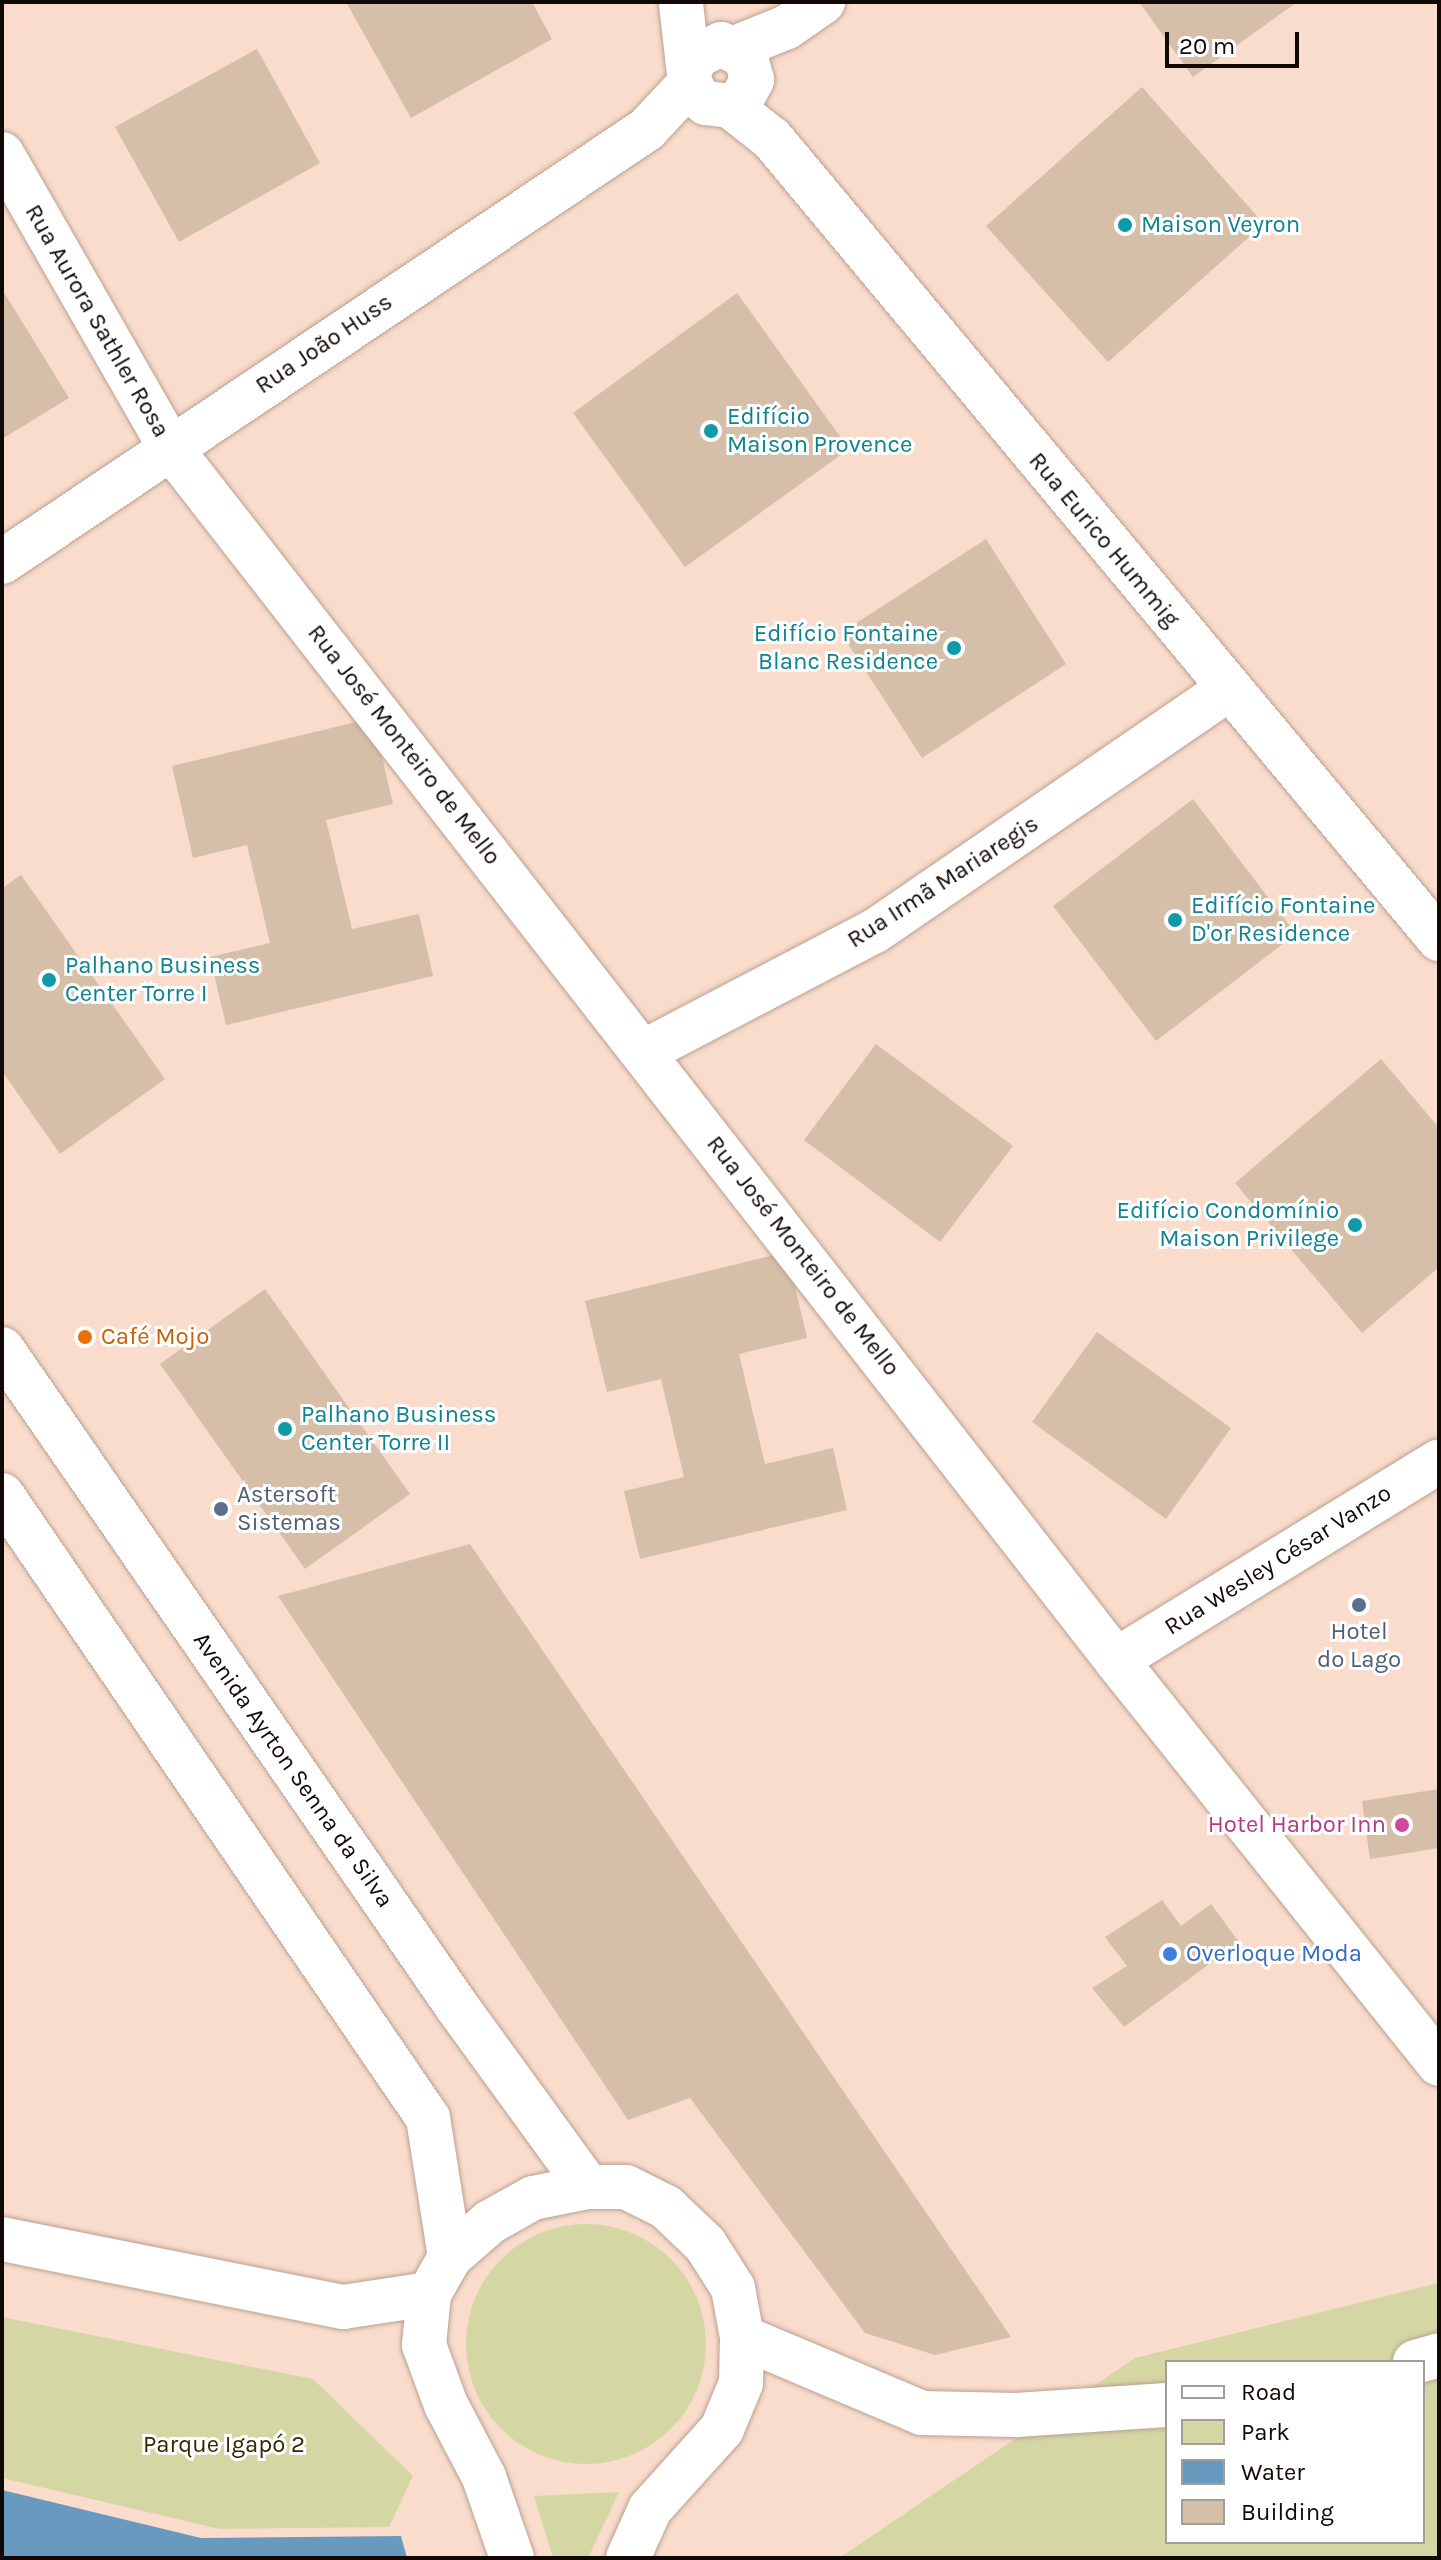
<!DOCTYPE html>
<html>
<head>
<meta charset="utf-8">
<style>
	body { margin:0 }
	#map { position:relative; width:1441px; height:2560px; overflow:hidden; background:#f9dccc; font-family:Karla,sans-serif }
	div>[style] { position:absolute }
	.green>* { inset:0; background:#d4d7a4 }
	.round { border-radius:50% }
	.water>* { inset:0; background:#679abe }
	.building>* { inset:0; background:#d5bfa9 }
	.roads { filter:drop-shadow(0 0 2px #bba091) drop-shadow(0 0 2px #bba091) }
	.minor>* { height:44px; margin:-22px; padding:0 22px; transform-origin:22px; border-radius:22px; background:#fff }
	.secondary>* { height:44px; margin:-22px; padding:0 22px; transform-origin:22px; border-radius:22px; background:#fff }
	.dots>* { width:22px; height:22px; translate:-50% -50%; box-sizing:border-box; border:4px solid #fff; border-radius:50% }
	span { translate:-50% -50%; white-space:nowrap; text-align:center; line-height:1.15; -webkit-text-stroke:6px #fff; paint-order:stroke }
	.culture-label { font-size:24px; color:#0d838f }
	.left { translate:0 -50%; text-align:left }
	.right { translate:-100% -50%; text-align:right }
	.street-label { font-size:24px; color:#120905 }
	.food-label { font-size:24px; color:#c56008 }
	.service-label { font-size:24px; color:#4e5e75 }
	.hotel-label { font-size:24px; color:#b23c85 }
	.shop-label { font-size:24px; color:#366cbe }
	.park-label { font-size:24px; color:#2b2b00 }
	.frame { position:absolute; inset:0; border:4px solid #120905; pointer-events:none }
	.legend { position:absolute; left:1165px; top:2360px; width:260px; height:184px; box-sizing:border-box; background:#fff; border:2px solid #a09d9b; margin:0; padding:10px 14px; list-style:none; font-size:24px; color:#120905 }
	.legend li { display:flex; align-items:center; gap:16px; height:40px }
	.legend b { width:40px; border:2px solid #a09d9b }
	.scale { position:absolute; left:1165px; top:32px; width:134px; height:36px; box-sizing:border-box; border:4px solid #120905; border-top:0; padding-left:10px; font-size:24px; line-height:28px; white-space:nowrap; color:#120905; -webkit-text-stroke:6px #fff; paint-order:stroke }
</style>
</head>
<body>
<div id="map">
	<div class="green">
		<div class="round" style="left:466px;top:2224px;width:240px;height:240px"></div>
		<div style="clip-path:polygon(evenodd,1439px 2283px,1439px 2558px,839px 2558px,1135px 2358px,1439px 2283px,1167px 2362px,1423px 2362px,1423px 2542px,1167px 2542px,1167px 2362px)"></div>
		<div style="clip-path:polygon(2px 2317px,313px 2379px,413px 2476px,389px 2527px,220px 2529px,2px 2478px)"></div>
		<div style="clip-path:polygon(619px 2492px,588px 2558px,553px 2558px,534px 2496px)"></div>
	</div>
	<div class="water">
		<div style="clip-path:polygon(2px 2490px,201px 2538px,401px 2536px,407px 2558px,2px 2558px)"></div>
	</div>
	<div class="building">
		<div style="clip-path:polygon(346px 2px,532px 2px,552px 39px,411px 118px)"></div>
		<div style="clip-path:polygon(1139px 2px,1297px 2px,1193px 77px)"></div>
		<div style="clip-path:polygon(257px 49px,320px 163px,179px 242px,115px 127px)"></div>
		<div style="clip-path:polygon(1142px 87px,1264px 224px,1108px 362px,986px 226px)"></div>
		<div style="clip-path:polygon(2px 289px,69px 398px,2px 439px)"></div>
		<div style="clip-path:polygon(737px 293px,849px 449px,685px 567px,573px 413px)"></div>
		<div style="clip-path:polygon(986px 539px,1066px 664px,922px 758px,841px 633px)"></div>
		<div style="clip-path:polygon(373px 718px,393px 804px,326px 820px,352px 929px,419px 914px,433px 976px,226px 1025px,210px 957px,270px 943px,247px 845px,193px 858px,172px 766px)"></div>
		<div style="clip-path:polygon(1193px 799px,1296px 934px,1156px 1041px,1053px 906px)"></div>
		<div style="clip-path:polygon(21px 875px,165px 1079px,60px 1154px,2px 1071px,2px 888px)"></div>
		<div style="clip-path:polygon(876px 1044px,1013px 1146px,940px 1242px,804px 1140px)"></div>
		<div style="clip-path:polygon(1381px 1059px,1439px 1128px,1439px 1267px,1362px 1333px,1235px 1183px)"></div>
		<div style="clip-path:polygon(787px 1252px,807px 1338px,739px 1354px,765px 1464px,833px 1448px,847px 1510px,640px 1559px,624px 1491px,684px 1477px,661px 1379px,607px 1392px,585px 1301px)"></div>
		<div style="clip-path:polygon(265px 1289px,410px 1494px,305px 1569px,160px 1364px)"></div>
		<div style="clip-path:polygon(1097px 1332px,1231px 1428px,1166px 1519px,1032px 1422px)"></div>
		<div style="clip-path:polygon(470px 1544px,1011px 2337px,935px 2355px,865px 2333px,690px 2098px,628px 2120px,278px 1596px)"></div>
		<div style="clip-path:polygon(1439px 1789px,1439px 1848px,1370px 1859px,1362px 1801px)"></div>
		<div style="clip-path:polygon(1162px 1900px,1181px 1926px,1211px 1904px,1239px 1942px,1124px 2027px,1092px 1988px,1127px 1966px,1105px 1937px)"></div>
	</div>
	<div class="roads">
		<div class="minor">
			<div style="left:681px;top:4px;width:80px;rotate:83.5deg"></div>
			<div style="left:690px;top:83px;width:13px;rotate:63deg"></div>
			<div style="left:696px;top:95px;width:13px;rotate:39deg"></div>
			<div style="left:706px;top:103px;width:24px;rotate:7deg"></div>
			<div style="left:730px;top:106px;width:13px;rotate:-29deg"></div>
			<div style="left:741px;top:100px;width:23px;rotate:-61deg"></div>
			<div style="left:752px;top:80px;width:24px;rotate:-105deg"></div>
			<div style="left:746px;top:57px;width:28px;rotate:-153deg"></div>
			<div style="left:721px;top:44px;width:27px;rotate:153deg"></div>
			<div style="left:697px;top:56px;width:15px;rotate:118deg"></div>
			<div style="left:735px;top:48px;width:56px;rotate:-22deg"></div>
			<div style="left:787px;top:27px;width:44px;rotate:-34.8deg"></div>
			<div style="left:730px;top:106px;width:53px;rotate:38.2deg"></div>
			<div style="left:772px;top:139px;width:1042px;rotate:50.18deg"></div>
			<div style="left:2px;top:154px;width:336px;rotate:60.2deg"></div>
			<div style="left:169px;top:446px;width:1540px;rotate:52.04deg"></div>
			<div style="left:1116px;top:1660px;width:517px;rotate:51.36deg"></div>
			<div style="left:2px;top:562px;width:777px;rotate:-33.87deg"></div>
			<div style="left:647px;top:129px;width:63px;rotate:-46.9deg"></div>
			<div style="left:645px;top:1051px;width:259px;rotate:-27.6deg"></div>
			<div style="left:875px;top:931px;width:428px;rotate:-34.4deg"></div>
			<div style="left:1116px;top:1660px;width:379px;rotate:-31.6deg"></div>
			<div style="left:2px;top:2239px;width:348px;rotate:11.3deg"></div>
			<div style="left:343px;top:2307px;width:87px;rotate:-8.6deg"></div>
			<div style="left:742px;top:2337px;width:195px;rotate:22.9deg"></div>
			<div style="left:922px;top:2413px;width:94px;rotate:1.2deg"></div>
			<div style="left:1016px;top:2415px;width:151px;rotate:-3.8deg"></div>
			<div style="left:1415px;top:2362px;width:25px;rotate:-16deg"></div>
		</div>
		<div class="secondary">
			<div style="left:2px;top:1349px;width:801px;rotate:55.32deg"></div>
			<div style="left:458px;top:2008px;width:221px;rotate:54deg"></div>
			<div style="left:2px;top:1495px;width:755px;rotate:55.64deg"></div>
			<div style="left:428px;top:2118px;width:141px;rotate:81deg"></div>
			<div style="left:512px;top:2558px;width:86px;rotate:-109.1deg"></div>
			<div style="left:484px;top:2477px;width:81px;rotate:-117.8deg"></div>
			<div style="left:446px;top:2405px;width:64px;rotate:-110.1deg"></div>
			<div style="left:424px;top:2345px;width:51px;rotate:-84.4deg"></div>
			<div style="left:429px;top:2294px;width:43px;rotate:-60.4deg"></div>
			<div style="left:450px;top:2257px;width:53px;rotate:-41.2deg"></div>
			<div style="left:490px;top:2222px;width:49px;rotate:-29.2deg"></div>
			<div style="left:533px;top:2198px;width:56px;rotate:-11.3deg"></div>
			<div style="left:588px;top:2187px;width:38px"></div>
			<div style="left:626px;top:2187px;width:45px;rotate:26.6deg"></div>
			<div style="left:666px;top:2207px;width:54px;rotate:43.5deg"></div>
			<div style="left:705px;top:2244px;width:52px;rotate:57.5deg"></div>
			<div style="left:733px;top:2288px;width:50px;rotate:79.6deg"></div>
			<div style="left:742px;top:2337px;width:46px;rotate:91.2deg"></div>
			<div style="left:741px;top:2383px;width:50px;rotate:112.4deg"></div>
			<div style="left:722px;top:2429px;width:108px;rotate:132deg"></div>
			<div style="left:650px;top:2509px;width:54px;rotate:114.2deg"></div>
		</div>
	</div>
	<div class="dots">
		<div style="left:1125px;top:225px;background:#0f9aa8"></div>
		<div style="left:711px;top:431px;background:#0f9aa8"></div>
		<div style="left:954px;top:648px;background:#0f9aa8"></div>
		<div style="left:1175px;top:920px;background:#0f9aa8"></div>
		<div style="left:49px;top:980px;background:#0f9aa8"></div>
		<div style="left:1355px;top:1225px;background:#0f9aa8"></div>
		<div style="left:85px;top:1337px;background:#e8710a"></div>
		<div style="left:285px;top:1429px;background:#0f9aa8"></div>
		<div style="left:221px;top:1509px;background:#5c6f8a"></div>
		<div style="left:1359px;top:1605px;background:#5c6f8a"></div>
		<div style="left:1402px;top:1825px;background:#d1479c"></div>
		<div style="left:1170px;top:1954px;background:#3f7fe0"></div>
	</div>
	<div class="culture-label">
		<span class="left" style="left:1141px;top:225px">Maison Veyron</span>
		<span class="left" style="left:727px;top:431px">Edifício<br>Maison Provence</span>
		<span class="right" style="left:938px;top:648px">Edifício Fontaine<br>Blanc Residence</span>
		<span class="left" style="left:1191px;top:920px">Edifício Fontaine<br>D'or Residence</span>
		<span class="left" style="left:65px;top:980px">Palhano Business<br>Center Torre I</span>
		<span class="right" style="left:1339px;top:1225px">Edifício Condomínio<br>Maison Privilege</span>
		<span class="left" style="left:301px;top:1429px">Palhano Business<br>Center Torre II</span>
	</div>
	<div class="street-label">
		<span style="left:97px;top:321px;rotate:60deg">Rua Aurora Sathler Rosa</span>
		<span style="left:324px;top:344px;rotate:-34deg">Rua João Huss</span>
		<span style="left:1104px;top:540px;rotate:50deg">Rua Eurico Hummig</span>
		<span style="left:404px;top:745px;rotate:52deg">Rua José Monteiro de Mello</span>
		<span style="left:943px;top:882px;rotate:-33deg">Rua Irmã Mariaregis</span>
		<span style="left:803px;top:1256px;rotate:52deg">Rua José Monteiro de Mello</span>
		<span style="left:1278px;top:1560px;rotate:-32deg">Rua Wesley César Vanzo</span>
		<span style="left:293px;top:1770px;rotate:55deg">Avenida Ayrton Senna da Silva</span>
	</div>
	<div class="food-label">
		<span class="left" style="left:101px;top:1337px">Café Mojo</span>
	</div>
	<div class="service-label">
		<span class="left" style="left:237px;top:1509px">Astersoft<br>Sistemas</span>
		<span style="left:1359px;top:1646px">Hotel<br>do Lago</span>
	</div>
	<div class="hotel-label">
		<span class="right" style="left:1386px;top:1825px">Hotel Harbor Inn</span>
	</div>
	<div class="shop-label">
		<span class="left" style="left:1186px;top:1954px">Overloque Moda</span>
	</div>
	<div class="park-label">
		<span style="left:224px;top:2445px">Parque Igapó 2</span>
	</div>
	<div class="frame"></div>
	<ul class="legend">
	<li><b style="height:10px;background:#fff"></b>Road</li>
	<li><b style="height:22px;background:#d4d7a4"></b>Park</li>
	<li><b style="height:22px;background:#679abe"></b>Water</li>
	<li><b style="height:22px;background:#d5bfa9"></b>Building</li>
	</ul>
	<div class="scale">20 m</div>
</div>
</body>
</html>
